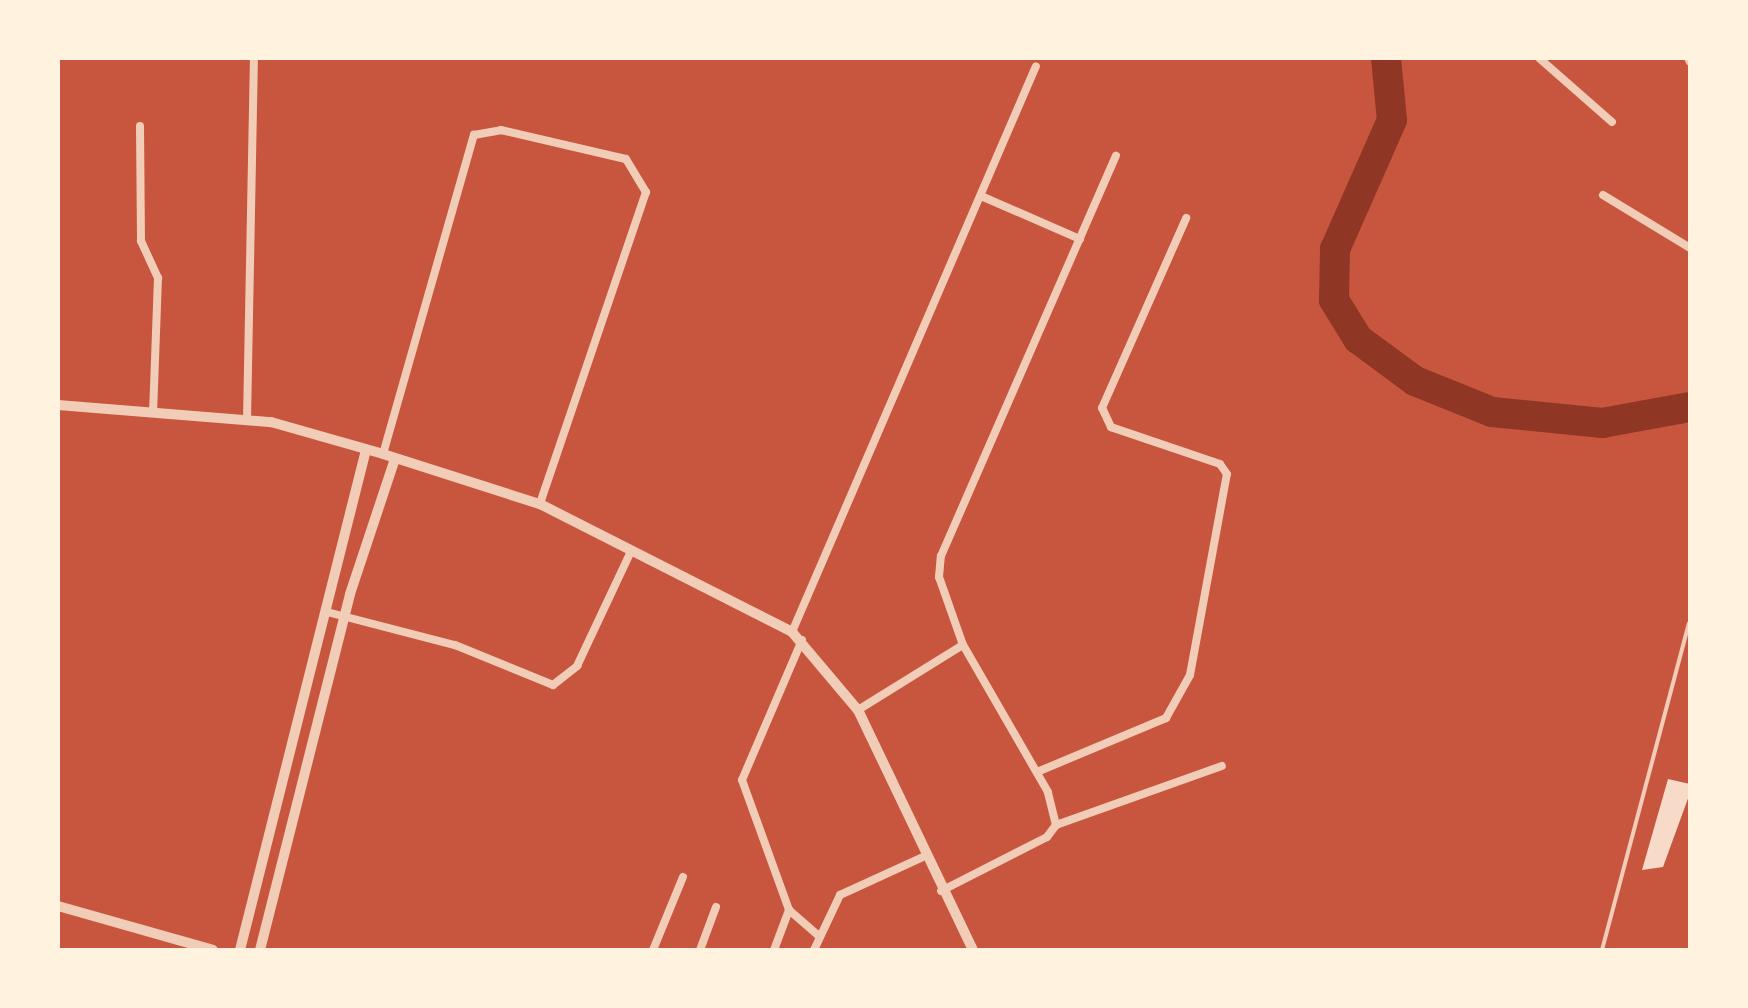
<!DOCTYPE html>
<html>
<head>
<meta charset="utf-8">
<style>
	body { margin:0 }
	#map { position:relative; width:1748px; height:1008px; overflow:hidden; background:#c8553d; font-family:"Public Sans",sans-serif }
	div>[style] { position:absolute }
	.river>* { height:30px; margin:-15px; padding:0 15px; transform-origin:15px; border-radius:15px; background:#8f3625 }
	.building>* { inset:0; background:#f7dbc8 }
	.service>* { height:4px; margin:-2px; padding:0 2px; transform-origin:2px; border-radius:2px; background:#f1ccb7 }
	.minor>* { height:8px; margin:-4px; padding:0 4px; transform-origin:4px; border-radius:4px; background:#f1ccb7 }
	.tertiary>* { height:10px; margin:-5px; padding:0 5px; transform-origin:5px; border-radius:5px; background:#f1ccb7 }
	span { translate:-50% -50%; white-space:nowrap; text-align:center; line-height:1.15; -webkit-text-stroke:6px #fff3e0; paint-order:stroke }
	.frame { position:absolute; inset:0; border:60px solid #fff3e0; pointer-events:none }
</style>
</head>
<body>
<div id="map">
	<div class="river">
		<div style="left:1386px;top:58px;width:62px;rotate:84.5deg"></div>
		<div style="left:1392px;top:120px;width:141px;rotate:113.8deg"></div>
		<div style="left:1335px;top:249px;width:51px;rotate:91.1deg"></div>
		<div style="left:1334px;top:300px;width:46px;rotate:58.4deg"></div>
		<div style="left:1358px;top:339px;width:71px;rotate:36.4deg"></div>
		<div style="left:1415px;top:381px;width:83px;rotate:21.9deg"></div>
		<div style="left:1492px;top:412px;width:111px;rotate:5.7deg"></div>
		<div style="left:1602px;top:423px;width:89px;rotate:-10.3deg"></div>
	</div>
	<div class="building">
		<div style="clip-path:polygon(1668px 779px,1690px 784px,1690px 793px,1663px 867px,1642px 870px)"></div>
	</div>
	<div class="service">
		<div style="left:1602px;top:950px;width:338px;rotate:-75.1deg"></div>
	</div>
	<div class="minor">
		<div style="left:1539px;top:58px;width:97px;rotate:41.2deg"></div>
		<div style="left:1688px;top:58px;width:4px;rotate:63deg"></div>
		<div style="left:140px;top:126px;width:115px;rotate:89.5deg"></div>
		<div style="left:141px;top:241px;width:41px;rotate:65.3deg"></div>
		<div style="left:158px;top:278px;width:134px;rotate:92.1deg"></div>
		<div style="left:1603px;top:195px;width:102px;rotate:31.3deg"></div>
		<div style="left:981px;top:196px;width:108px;rotate:23.5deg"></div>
		<div style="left:247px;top:420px;width:362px;rotate:-88.9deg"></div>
		<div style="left:383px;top:454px;width:332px;rotate:-74.1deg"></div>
		<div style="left:474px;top:135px;width:27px;rotate:-10deg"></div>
		<div style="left:501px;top:130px;width:128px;rotate:13.1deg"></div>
		<div style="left:626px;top:159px;width:39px;rotate:59deg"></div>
		<div style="left:646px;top:192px;width:330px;rotate:108.8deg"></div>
		<div style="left:327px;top:612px;width:132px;rotate:14.5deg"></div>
		<div style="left:455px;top:645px;width:106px;rotate:22.2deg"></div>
		<div style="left:553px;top:685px;width:31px;rotate:-38deg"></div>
		<div style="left:577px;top:666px;width:127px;rotate:-64.8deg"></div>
		<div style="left:792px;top:632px;width:616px;rotate:-66.68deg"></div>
		<div style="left:802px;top:640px;width:152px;rotate:113.2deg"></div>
		<div style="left:742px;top:780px;width:138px;rotate:70.1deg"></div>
		<div style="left:789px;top:910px;width:40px;rotate:41deg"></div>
		<div style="left:858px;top:710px;width:123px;rotate:-31.8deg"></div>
		<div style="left:1037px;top:772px;width:140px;rotate:-22.7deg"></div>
		<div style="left:1166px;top:718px;width:49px;rotate:-60.8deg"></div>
		<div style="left:1190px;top:675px;width:204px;rotate:-79.6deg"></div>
		<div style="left:1227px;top:474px;width:12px;rotate:-125deg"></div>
		<div style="left:1220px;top:464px;width:115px;rotate:-161.3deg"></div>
		<div style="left:1111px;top:427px;width:21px;rotate:-115deg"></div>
		<div style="left:1102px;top:408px;width:208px;rotate:-66.1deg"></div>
		<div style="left:1056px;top:825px;width:176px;rotate:-19.6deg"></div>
		<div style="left:941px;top:891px;width:119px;rotate:-27deg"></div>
		<div style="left:1047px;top:837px;width:15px;rotate:-53deg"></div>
		<div style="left:1056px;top:825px;width:34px;rotate:-104deg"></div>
		<div style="left:1048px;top:792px;width:170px;rotate:-120deg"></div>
		<div style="left:963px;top:645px;width:72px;rotate:-109.4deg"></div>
		<div style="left:939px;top:577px;width:21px;rotate:-85deg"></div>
		<div style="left:941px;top:556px;width:437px;rotate:-66.4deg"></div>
		<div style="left:653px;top:950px;width:79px;rotate:-67.7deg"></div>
		<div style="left:700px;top:950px;width:46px;rotate:-69.6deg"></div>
		<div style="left:774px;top:950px;width:43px;rotate:-69.4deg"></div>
		<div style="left:814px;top:950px;width:61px;rotate:-64.7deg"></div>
		<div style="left:840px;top:895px;width:94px;rotate:-24.6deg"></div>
	</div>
	<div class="tertiary">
		<div style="left:58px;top:405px;width:214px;rotate:4.6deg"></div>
		<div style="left:271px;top:422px;width:116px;rotate:15.9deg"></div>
		<div style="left:383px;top:454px;width:165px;rotate:17.7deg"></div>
		<div style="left:540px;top:504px;width:283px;rotate:26.9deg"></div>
		<div style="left:792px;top:632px;width:102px;rotate:49.8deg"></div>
		<div style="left:858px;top:710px;width:266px;rotate:64.4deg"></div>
		<div style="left:58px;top:906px;width:161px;rotate:15.8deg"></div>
		<div style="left:240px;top:950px;width:516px;rotate:-75.86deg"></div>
		<div style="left:260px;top:950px;width:367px;rotate:-75.8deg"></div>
		<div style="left:350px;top:594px;width:142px;rotate:-71.6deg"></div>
	</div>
	<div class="frame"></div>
</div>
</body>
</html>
